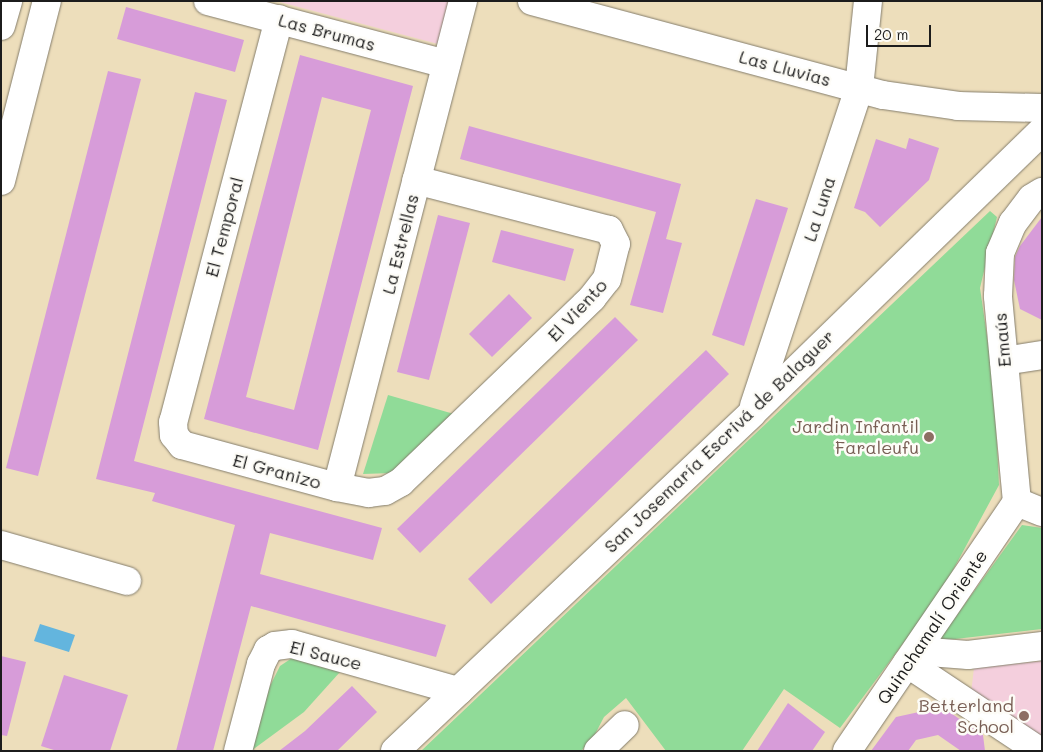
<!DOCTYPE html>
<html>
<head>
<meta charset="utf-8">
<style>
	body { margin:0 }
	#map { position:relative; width:1043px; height:752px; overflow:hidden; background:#eddebb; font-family:Mali,sans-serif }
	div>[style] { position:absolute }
	.built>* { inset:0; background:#f4cfdd }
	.green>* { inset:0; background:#90db98 }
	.water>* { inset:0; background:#63b5de }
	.building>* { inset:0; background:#d79cd9 }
	.roads { filter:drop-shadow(0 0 1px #847d6c) drop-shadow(0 0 1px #847d6c) }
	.minor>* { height:28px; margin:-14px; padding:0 14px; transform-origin:14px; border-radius:14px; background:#fff }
	.major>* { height:28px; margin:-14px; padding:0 14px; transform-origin:14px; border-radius:14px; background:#fff }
	.dots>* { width:14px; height:14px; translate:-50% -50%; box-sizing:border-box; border:2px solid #fdfcf7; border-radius:50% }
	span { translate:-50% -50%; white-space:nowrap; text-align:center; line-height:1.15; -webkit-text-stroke:5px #fdfcf7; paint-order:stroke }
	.street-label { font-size:18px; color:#1c1c1c }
	.education-label { font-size:18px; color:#785e54 }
	.right { translate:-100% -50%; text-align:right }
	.frame { position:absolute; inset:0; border:2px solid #1c1c1c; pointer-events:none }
	.scale { position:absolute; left:866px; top:25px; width:65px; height:22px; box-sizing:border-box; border:2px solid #1c1c1c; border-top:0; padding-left:6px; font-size:15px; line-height:18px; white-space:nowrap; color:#1c1c1c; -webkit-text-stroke:4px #fdfcf7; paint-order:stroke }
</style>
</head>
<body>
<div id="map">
	<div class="built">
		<div style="clip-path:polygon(276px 1px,449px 1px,438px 44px)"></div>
		<div style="clip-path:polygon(1042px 661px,1042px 738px,971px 693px,974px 668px)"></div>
	</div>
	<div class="green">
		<div style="clip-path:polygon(990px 211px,997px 217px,980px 288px,994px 385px,999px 485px,940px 594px,840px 728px,784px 689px,742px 751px,666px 751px,626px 698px,604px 717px,592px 740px,581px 751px,421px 751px)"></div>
		<div style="clip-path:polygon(388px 395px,454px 414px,393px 473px,363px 474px)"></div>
		<div style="clip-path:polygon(1022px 525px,1042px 528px,1042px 629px,938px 641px)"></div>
		<div style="clip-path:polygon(292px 658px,340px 672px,304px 712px,251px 751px,269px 688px,280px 666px)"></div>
	</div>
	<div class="water">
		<div style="clip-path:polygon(40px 624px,75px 635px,69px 652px,34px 641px)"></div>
	</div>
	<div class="building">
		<div style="clip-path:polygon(126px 7px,244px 40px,235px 72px,117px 39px)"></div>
		<div style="clip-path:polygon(evenodd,300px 55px,413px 86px,318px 450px,204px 419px,300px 55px,322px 97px,371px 110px,294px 410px,246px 397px,322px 97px)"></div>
		<div style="clip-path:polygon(108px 71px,141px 79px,38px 476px,6px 468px)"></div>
		<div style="clip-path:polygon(195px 92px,227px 100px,134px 461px,382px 528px,373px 560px,270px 533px,260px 574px,446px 625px,436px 657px,251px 606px,213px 751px,176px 751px,235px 525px,152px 501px,155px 493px,96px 479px)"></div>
		<div style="clip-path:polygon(469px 126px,681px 184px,666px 239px,682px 243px,663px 313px,630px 305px,656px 212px,460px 159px)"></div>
		<div style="clip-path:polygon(909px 138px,939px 148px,929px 180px,880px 227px,865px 212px,854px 208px,876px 139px,906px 149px)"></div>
		<div style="clip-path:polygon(756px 199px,788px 208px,744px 346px,712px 335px)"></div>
		<div style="clip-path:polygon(438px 215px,470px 223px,429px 380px,397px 372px)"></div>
		<div style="clip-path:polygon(1042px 217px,1042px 320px,1020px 309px,1014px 280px,1015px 257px,1020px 246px)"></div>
		<div style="clip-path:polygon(501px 230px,574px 249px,565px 281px,492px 262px)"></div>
		<div style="clip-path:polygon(509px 294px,532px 318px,492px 357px,469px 334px)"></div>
		<div style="clip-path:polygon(615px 317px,638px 340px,420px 553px,397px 529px)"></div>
		<div style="clip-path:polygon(706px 350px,729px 374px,491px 604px,468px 579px)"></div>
		<div style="clip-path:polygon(1px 656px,26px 662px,7px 736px,1px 735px)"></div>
		<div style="clip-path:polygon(64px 675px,128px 695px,110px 751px,57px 751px,41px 746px)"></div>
		<div style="clip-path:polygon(352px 686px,377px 712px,337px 751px,279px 751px,305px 731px)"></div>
		<div style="clip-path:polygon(788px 703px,825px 732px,812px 751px,757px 751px)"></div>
		<div style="clip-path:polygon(942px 707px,983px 735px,985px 751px,961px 751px,938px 735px,916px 740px,908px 751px,871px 751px,896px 717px)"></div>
	</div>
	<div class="roads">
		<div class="minor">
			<div style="left:208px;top:1px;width:246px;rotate:14.8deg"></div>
			<div style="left:532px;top:1px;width:363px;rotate:15deg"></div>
			<div style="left:883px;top:95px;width:76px;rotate:8.3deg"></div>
			<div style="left:958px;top:106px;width:84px;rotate:1.4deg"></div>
			<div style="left:279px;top:19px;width:417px;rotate:104.7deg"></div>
			<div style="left:173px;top:422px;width:13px;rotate:86deg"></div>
			<div style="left:174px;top:435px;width:13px;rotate:51deg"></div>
			<div style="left:182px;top:445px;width:161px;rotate:15.2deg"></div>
			<div style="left:337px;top:487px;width:32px;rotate:11deg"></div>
			<div style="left:368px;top:493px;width:17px;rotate:-7deg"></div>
			<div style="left:385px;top:491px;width:18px;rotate:-29deg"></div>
			<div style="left:401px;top:482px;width:265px;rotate:-43.9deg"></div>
			<div style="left:592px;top:298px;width:24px;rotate:-52deg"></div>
			<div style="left:607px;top:279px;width:36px;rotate:-76deg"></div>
			<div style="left:616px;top:244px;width:16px;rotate:-117deg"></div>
			<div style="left:609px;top:230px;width:199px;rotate:-165.5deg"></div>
			<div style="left:1004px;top:361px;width:38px;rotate:-9deg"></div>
			<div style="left:754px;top:406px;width:335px;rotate:-71.7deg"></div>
			<div style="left:859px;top:88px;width:87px;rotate:-84.1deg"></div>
			<div style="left:337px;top:487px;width:502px;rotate:-75.47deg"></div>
			<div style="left:1017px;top:502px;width:207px;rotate:-95.3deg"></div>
			<div style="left:998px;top:296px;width:43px;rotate:-87.3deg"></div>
			<div style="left:1000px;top:253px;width:33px;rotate:-67deg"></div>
			<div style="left:1013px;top:223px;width:31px;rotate:-53deg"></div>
			<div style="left:1032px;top:198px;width:12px;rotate:-31deg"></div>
			<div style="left:1017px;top:502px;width:27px;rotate:22deg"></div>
			<div style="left:1px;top:545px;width:131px;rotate:15.9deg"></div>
			<div style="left:916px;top:651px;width:52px;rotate:4.4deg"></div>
			<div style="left:968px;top:655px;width:75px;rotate:-6.9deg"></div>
			<div style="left:907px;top:663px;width:159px;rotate:33.7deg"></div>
			<div style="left:238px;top:751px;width:90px;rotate:-75.2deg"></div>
			<div style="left:261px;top:664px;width:16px;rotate:-63deg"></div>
			<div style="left:268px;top:650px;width:8px;rotate:-30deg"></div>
			<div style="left:275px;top:646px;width:17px;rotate:-7deg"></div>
			<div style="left:292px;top:644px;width:173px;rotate:15.8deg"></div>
			<div style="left:395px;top:751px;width:492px;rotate:-43.4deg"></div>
			<div style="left:752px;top:413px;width:405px;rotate:-44.2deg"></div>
			<div style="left:598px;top:751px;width:37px;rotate:-44deg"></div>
			<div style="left:847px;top:751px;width:301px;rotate:-55.7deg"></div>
		</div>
		<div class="major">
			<div style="left:1px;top:26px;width:26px;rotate:-74deg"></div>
			<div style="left:1px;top:181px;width:186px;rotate:-75.7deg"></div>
		</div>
	</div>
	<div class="dots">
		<div style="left:929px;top:437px;background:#8d6e63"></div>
		<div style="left:1024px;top:716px;background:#8d6e63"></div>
	</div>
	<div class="street-label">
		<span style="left:327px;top:32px;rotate:15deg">Las Brumas</span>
		<span style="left:785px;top:68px;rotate:15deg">Las Lluvias</span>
		<span style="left:819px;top:209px;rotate:-72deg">La Luna</span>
		<span style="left:224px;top:227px;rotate:-75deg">El Temporal</span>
		<span style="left:400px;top:244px;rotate:-76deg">La Estrellas</span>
		<span style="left:577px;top:310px;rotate:-47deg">El Viento</span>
		<span style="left:1002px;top:340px;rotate:-95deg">Emaús</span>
		<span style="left:719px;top:441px;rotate:-44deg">San Josemaría Escrivá de Balaguer</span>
		<span style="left:277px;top:471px;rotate:15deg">El Granizo</span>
		<span style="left:932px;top:627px;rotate:-56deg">Quinchamalí Oriente</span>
		<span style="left:326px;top:655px;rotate:14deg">El Sauce</span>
	</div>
	<div class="education-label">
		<span class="right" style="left:919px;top:437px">Jardin Infantil<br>Faraleufu</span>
		<span class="right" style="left:1014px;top:716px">Betterland<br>School</span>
	</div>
	<div class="frame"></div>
	<div class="scale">20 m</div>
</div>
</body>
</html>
